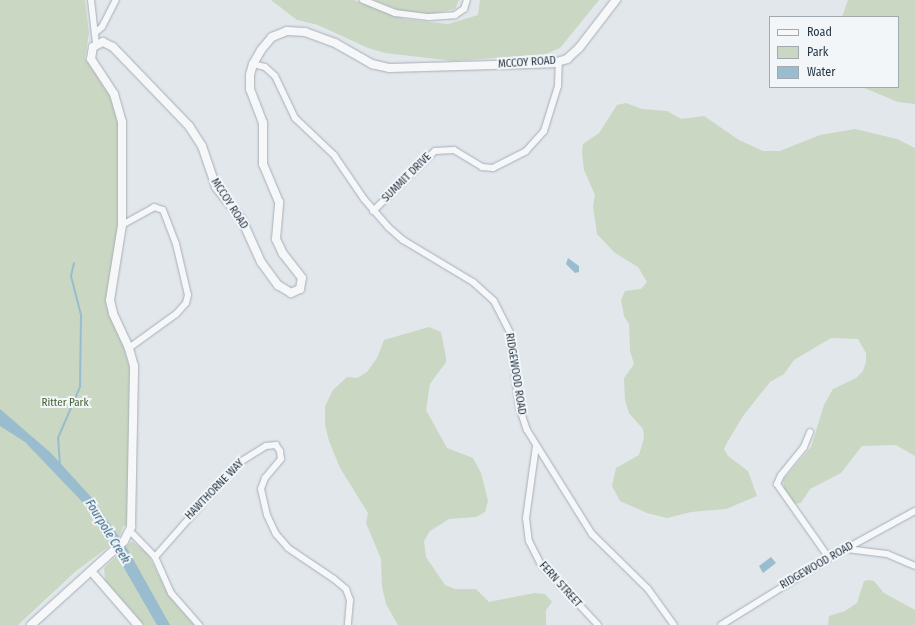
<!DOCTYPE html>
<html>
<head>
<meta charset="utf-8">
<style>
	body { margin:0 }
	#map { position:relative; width:915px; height:625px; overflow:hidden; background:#e2e7ec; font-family:"Fira Sans Condensed",sans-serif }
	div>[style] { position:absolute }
	.green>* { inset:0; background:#cad7c2 }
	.water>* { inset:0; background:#99bccf }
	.stream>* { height:2px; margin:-1px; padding:0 1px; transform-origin:1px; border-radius:1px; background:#99bccf }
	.roads { filter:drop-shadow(0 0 1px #a6afb7) drop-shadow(0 0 1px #a6afb7) }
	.minor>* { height:6px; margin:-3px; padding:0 3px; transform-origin:3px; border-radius:3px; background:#f5f7f9 }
	.tertiary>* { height:8px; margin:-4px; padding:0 4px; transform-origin:4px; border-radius:4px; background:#f5f7f9 }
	span { translate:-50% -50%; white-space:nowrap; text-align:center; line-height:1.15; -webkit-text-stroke:4px #f2f6f9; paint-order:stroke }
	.street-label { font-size:11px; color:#283746 }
	.park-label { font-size:11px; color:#446333 }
	.water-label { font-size:12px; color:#2d5e7f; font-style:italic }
	.legend { position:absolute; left:769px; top:16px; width:130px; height:72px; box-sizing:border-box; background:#f2f6f9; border:1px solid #a1aab1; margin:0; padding:5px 7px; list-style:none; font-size:12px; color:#283746 }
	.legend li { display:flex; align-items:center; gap:8px; height:20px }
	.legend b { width:20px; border:1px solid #a1aab1 }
</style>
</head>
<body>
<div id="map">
	<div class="green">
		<div style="clip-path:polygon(0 0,85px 0,89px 33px,85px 58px,111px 96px,120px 127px,118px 228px,106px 305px,120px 335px,131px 372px,127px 524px,123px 527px,119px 539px,76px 571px,18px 625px,0 625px)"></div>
		<div style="clip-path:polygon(271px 0,354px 0,404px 19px,448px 24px,478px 15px,480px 0,599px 0,560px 48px,546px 54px,454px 61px,385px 53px,368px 48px,318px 25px,297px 20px)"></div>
		<div style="clip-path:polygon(374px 0,459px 0,455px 9px,431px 14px,401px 11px)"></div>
		<div style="clip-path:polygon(848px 0,915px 0,915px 104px,898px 102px,862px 87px,898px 87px,898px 17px,842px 17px)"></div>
		<div style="clip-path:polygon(626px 103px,642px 109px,667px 111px,681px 119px,704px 116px,739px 140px,763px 151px,780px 151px,820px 135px,855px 129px,897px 139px,915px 148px,915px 456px,896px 445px,862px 446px,841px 473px,810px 489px,801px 503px,793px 504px,784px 489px,783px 480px,811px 447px,824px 405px,833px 389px,856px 378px,863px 371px,866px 362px,866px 353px,858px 339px,831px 338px,794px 360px,784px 374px,770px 382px,743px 416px,728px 441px,724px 449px,728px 456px,748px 471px,757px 496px,726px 509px,691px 512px,667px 518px,647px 513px,620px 501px,612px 486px,616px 468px,639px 455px,644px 438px,643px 429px,629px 413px,625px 400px,624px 378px,634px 364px,630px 351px,629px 324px,624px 316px,621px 300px,625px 291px,641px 289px,647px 282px,638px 267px,615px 253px,597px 234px,593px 207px,595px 195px,584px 170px,582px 152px,583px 144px,599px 133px,617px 105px)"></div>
		<div style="clip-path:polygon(429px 327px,441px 332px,446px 357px,446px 362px,430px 384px,426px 410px,447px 448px,473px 458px,481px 473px,488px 501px,485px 512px,476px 517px,449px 519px,430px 531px,424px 541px,426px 557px,445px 585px,455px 589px,476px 589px,489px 602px,534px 593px,545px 594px,552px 602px,546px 610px,546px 625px,398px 625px,386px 604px,382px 587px,381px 559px,366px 523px,368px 513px,340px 468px,329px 441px,325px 425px,325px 406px,333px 390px,347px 377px,357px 378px,367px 372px,377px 358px,384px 340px)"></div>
		<div style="clip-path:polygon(132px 541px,148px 554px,169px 596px,194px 625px,144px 625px,105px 581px,104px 568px)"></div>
		<div style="clip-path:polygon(869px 580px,874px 581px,884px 593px,915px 610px,915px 625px,828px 625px,829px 616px,845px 611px,857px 603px,864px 581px)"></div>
	</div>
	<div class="water">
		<div style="clip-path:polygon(568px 258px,579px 266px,579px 272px,575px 273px,566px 264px)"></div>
		<div style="clip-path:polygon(0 409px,51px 453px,92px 498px,128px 550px,170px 625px,157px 625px,91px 511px,25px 442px,0 426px)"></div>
		<div style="clip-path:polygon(771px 557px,776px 563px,763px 573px,759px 566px)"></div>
	</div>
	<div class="stream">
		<div style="left:60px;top:465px;width:27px;rotate:-94deg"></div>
		<div style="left:58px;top:438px;width:56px;rotate:-66.7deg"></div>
		<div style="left:80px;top:387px;width:72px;rotate:-89.2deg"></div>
		<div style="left:81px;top:315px;width:40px;rotate:-104.4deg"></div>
		<div style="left:71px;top:276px;width:13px;rotate:-77deg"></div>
	</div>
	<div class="roads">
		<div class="minor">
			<div style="left:91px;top:0;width:44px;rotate:83.5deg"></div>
			<div style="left:363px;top:0;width:35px;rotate:22deg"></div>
			<div style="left:395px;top:13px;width:34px;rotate:7deg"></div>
			<div style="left:429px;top:17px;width:26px;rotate:-4deg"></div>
			<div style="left:455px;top:15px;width:11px;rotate:-34deg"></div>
			<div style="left:464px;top:9px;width:9px;rotate:-72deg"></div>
			<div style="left:95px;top:33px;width:9px;rotate:-41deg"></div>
			<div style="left:102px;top:27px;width:30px;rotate:-63deg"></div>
			<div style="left:253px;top:64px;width:12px;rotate:14deg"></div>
			<div style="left:265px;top:67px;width:13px;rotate:42deg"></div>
			<div style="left:275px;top:76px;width:47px;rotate:64.5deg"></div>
			<div style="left:295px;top:118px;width:54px;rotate:43.5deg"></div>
			<div style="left:334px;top:155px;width:53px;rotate:55.7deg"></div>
			<div style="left:364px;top:199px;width:37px;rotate:49deg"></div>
			<div style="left:388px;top:227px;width:20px;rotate:41deg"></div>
			<div style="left:403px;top:240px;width:82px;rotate:31deg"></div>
			<div style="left:473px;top:282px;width:28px;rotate:42deg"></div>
			<div style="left:494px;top:301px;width:36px;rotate:63deg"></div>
			<div style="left:510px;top:333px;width:74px;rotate:83deg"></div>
			<div style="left:519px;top:406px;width:25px;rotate:72deg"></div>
			<div style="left:527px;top:430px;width:123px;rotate:58deg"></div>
			<div style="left:592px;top:534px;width:78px;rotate:44.5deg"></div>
			<div style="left:648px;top:589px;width:44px;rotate:54.2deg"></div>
			<div style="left:373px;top:211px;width:86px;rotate:-44.1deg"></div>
			<div style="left:435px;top:151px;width:19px;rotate:-3deg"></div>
			<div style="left:454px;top:150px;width:33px;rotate:31deg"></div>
			<div style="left:482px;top:167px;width:11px;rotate:5deg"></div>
			<div style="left:493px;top:168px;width:37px;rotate:-27deg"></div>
			<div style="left:526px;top:151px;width:27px;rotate:-48deg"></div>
			<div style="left:544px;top:131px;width:47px;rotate:-72.7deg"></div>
			<div style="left:558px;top:86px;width:24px;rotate:-88deg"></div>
			<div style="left:122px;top:225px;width:37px;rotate:-29deg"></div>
			<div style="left:154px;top:207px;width:9px;rotate:18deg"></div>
			<div style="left:163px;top:210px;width:36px;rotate:69deg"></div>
			<div style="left:176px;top:244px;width:52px;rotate:76.8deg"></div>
			<div style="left:188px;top:295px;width:8px;rotate:104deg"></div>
			<div style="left:186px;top:303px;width:15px;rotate:132deg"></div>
			<div style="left:176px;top:314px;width:58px;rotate:144.1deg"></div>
			<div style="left:810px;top:432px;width:16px;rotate:112deg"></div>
			<div style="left:804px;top:447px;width:36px;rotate:129deg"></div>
			<div style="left:781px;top:475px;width:10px;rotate:114deg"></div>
			<div style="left:777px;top:484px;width:90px;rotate:54.9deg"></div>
			<div style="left:536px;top:446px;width:73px;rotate:97.9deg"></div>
			<div style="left:526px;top:518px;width:23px;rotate:83deg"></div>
			<div style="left:529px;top:541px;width:25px;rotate:63deg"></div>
			<div style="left:540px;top:563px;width:85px;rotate:46.9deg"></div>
			<div style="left:130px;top:531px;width:36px;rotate:46deg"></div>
			<div style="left:155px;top:557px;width:39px;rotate:66deg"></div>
			<div style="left:171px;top:593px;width:43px;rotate:48.8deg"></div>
			<div style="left:847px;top:549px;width:40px;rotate:7.1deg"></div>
			<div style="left:887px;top:554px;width:30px;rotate:23deg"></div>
			<div style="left:155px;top:557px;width:124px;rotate:-48.6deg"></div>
			<div style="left:237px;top:464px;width:34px;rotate:-32deg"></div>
			<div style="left:266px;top:446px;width:10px;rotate:-6deg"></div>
			<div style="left:276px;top:445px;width:7px;rotate:56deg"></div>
			<div style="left:280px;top:451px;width:8px;rotate:83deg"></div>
			<div style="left:281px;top:459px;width:25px;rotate:130deg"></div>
			<div style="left:265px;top:478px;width:12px;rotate:110deg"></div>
			<div style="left:261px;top:489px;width:27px;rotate:77deg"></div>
			<div style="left:267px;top:515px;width:21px;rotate:65deg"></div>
			<div style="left:276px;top:534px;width:18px;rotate:49deg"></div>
			<div style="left:288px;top:548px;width:55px;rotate:34deg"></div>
			<div style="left:334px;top:579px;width:16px;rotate:40deg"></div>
			<div style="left:346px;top:589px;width:12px;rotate:70deg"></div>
			<div style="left:350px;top:600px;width:25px;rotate:95deg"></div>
			<div style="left:721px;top:625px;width:127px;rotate:-31.8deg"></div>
			<div style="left:829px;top:558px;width:98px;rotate:-28.7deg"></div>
		</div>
		<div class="tertiary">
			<div style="left:91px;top:571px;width:72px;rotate:49deg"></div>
			<div style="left:31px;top:625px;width:125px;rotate:-42.1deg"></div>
			<div style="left:124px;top:541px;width:16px;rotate:-63deg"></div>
			<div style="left:131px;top:527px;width:161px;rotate:-88.9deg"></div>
			<div style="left:134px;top:366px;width:19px;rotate:-106deg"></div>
			<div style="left:129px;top:348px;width:38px;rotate:-115deg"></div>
			<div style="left:113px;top:313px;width:13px;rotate:-103deg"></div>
			<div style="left:110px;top:300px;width:76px;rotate:-80.9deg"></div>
			<div style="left:122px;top:225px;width:103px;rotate:-90deg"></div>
			<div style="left:122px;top:122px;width:29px;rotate:-106deg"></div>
			<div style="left:114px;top:94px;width:42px;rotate:-123.3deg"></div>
			<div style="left:91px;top:59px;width:12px;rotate:-81deg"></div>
			<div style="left:93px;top:47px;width:11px;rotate:-27deg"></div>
			<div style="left:103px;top:42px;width:11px;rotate:27deg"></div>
			<div style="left:113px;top:47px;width:110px;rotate:46.1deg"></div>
			<div style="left:189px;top:126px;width:24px;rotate:57deg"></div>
			<div style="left:202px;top:146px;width:43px;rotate:71.1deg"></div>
			<div style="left:216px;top:187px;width:42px;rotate:51.8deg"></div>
			<div style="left:242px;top:220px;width:46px;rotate:65.7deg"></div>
			<div style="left:261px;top:262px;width:29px;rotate:54deg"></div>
			<div style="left:278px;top:285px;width:15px;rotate:32deg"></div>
			<div style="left:291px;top:293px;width:10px;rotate:-24deg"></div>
			<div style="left:300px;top:289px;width:11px;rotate:-80deg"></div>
			<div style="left:302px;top:278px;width:31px;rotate:-128deg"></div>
			<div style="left:283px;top:254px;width:17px;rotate:-115deg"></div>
			<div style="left:276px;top:239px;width:37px;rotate:-85deg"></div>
			<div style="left:279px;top:202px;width:41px;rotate:-112.8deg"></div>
			<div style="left:263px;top:164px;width:41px;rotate:-90deg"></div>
			<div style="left:263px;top:123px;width:36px;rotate:-111deg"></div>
			<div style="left:250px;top:89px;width:14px;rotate:-90deg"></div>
			<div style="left:250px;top:75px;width:11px;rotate:-75deg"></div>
			<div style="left:253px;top:64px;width:16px;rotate:-60deg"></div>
			<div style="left:261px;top:50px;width:17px;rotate:-50deg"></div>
			<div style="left:272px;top:37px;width:16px;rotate:-22deg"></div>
			<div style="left:287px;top:31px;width:18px;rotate:3deg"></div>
			<div style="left:305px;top:32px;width:32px;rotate:20deg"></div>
			<div style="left:335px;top:43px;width:43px;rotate:29.6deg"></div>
			<div style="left:372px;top:64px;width:18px;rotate:13deg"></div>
			<div style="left:390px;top:68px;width:164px;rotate:-1.7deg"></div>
			<div style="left:554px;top:63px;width:14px;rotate:-17deg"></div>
			<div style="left:567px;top:59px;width:16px;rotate:-43deg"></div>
			<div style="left:579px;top:48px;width:61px;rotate:-52.4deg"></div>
		</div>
	</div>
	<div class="street-label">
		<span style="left:527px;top:63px;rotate:-4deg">MCCOY ROAD</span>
		<span style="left:407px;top:178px;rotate:-45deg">SUMMIT DRIVE</span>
		<span style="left:229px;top:204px;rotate:57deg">MCCOY ROAD</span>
		<span style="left:515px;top:374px;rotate:81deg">RIDGEWOOD ROAD</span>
		<span style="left:215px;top:490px;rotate:-46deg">HAWTHORNE WAY</span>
		<span style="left:817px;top:566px;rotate:-30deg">RIDGEWOOD ROAD</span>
		<span style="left:560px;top:585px;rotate:48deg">FERN STREET</span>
	</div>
	<div class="park-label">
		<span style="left:65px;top:403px">Ritter Park</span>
	</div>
	<div class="water-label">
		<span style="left:107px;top:532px;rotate:58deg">Fourpole Creek</span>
	</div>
	<ul class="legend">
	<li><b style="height:5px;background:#f5f7f9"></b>Road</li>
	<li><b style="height:11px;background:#cad7c2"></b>Park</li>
	<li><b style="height:11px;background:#99bccf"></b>Water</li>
	</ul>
</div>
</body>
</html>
